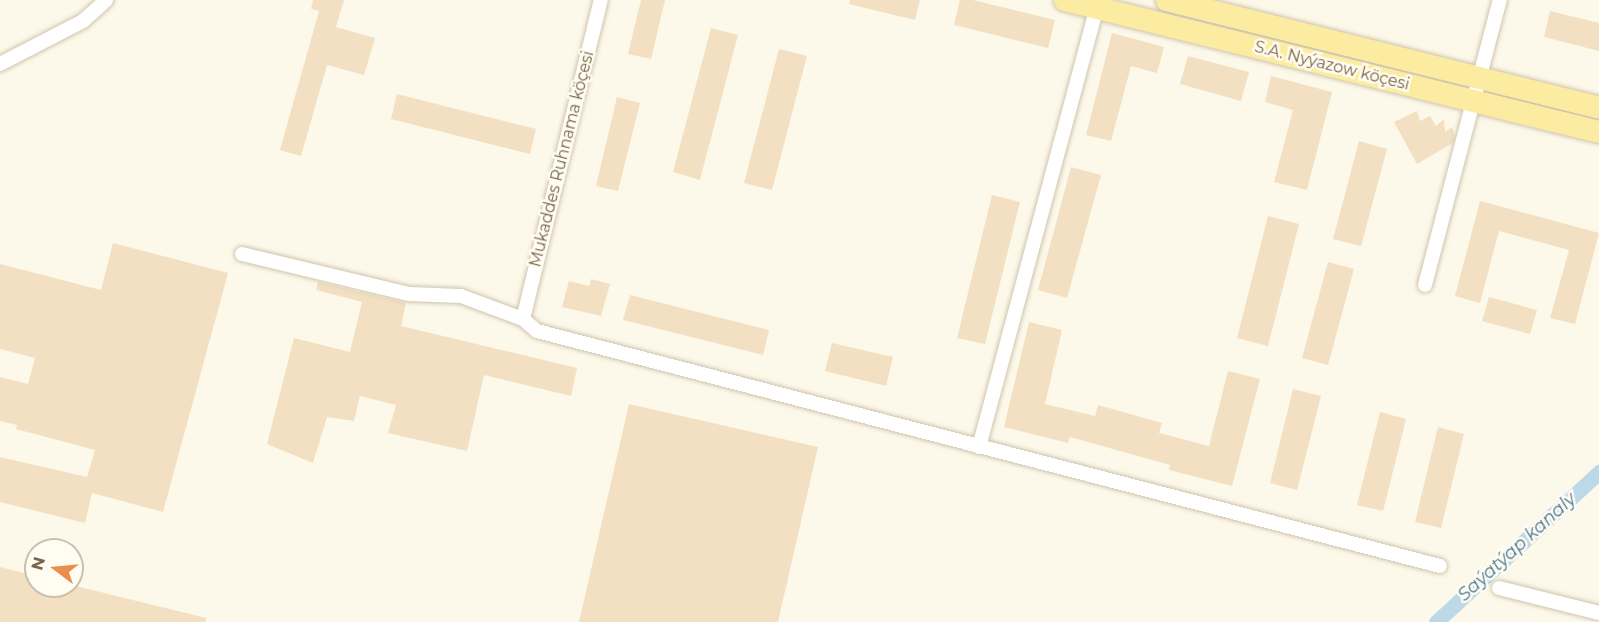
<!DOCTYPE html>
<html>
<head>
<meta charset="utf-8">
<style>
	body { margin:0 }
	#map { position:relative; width:1599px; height:622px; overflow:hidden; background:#fdf9ea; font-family:Montserrat,sans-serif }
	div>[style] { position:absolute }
	.canal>* { height:15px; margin:-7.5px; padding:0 7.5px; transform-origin:7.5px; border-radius:7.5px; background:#bdd9e8 }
	.building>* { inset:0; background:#f3dfc1 }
	.roads { filter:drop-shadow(0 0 2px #d0c4ae) drop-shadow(0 0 2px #d0c4ae) }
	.street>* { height:14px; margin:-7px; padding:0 7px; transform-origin:7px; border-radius:7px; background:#fff }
	.primary>* { height:22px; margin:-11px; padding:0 11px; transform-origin:11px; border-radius:11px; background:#fceca2 }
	span { translate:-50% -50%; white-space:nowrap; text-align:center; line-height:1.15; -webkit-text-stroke:5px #fffcf1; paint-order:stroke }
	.street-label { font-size:16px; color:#79654c }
	.water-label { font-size:18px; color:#477894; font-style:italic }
	.north { position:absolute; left:24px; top:538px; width:60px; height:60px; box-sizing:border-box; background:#fffcf1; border:2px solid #c9c0af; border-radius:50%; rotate:286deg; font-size:16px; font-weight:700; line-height:24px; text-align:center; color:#79654c }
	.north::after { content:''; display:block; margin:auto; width:21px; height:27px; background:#e88f4e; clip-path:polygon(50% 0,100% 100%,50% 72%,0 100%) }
</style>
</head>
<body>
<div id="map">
	<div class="canal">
		<div style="left:1436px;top:622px;width:222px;rotate:-42.6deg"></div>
	</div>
	<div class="building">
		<div style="clip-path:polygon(313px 0,344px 0,336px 27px,375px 38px,364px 75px,327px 65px,301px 156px,280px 150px,319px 11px,311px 9px)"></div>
		<div style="clip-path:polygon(641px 0,665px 0,651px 59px,628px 54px)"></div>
		<div style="clip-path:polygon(850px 0,920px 0,915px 20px,849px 4px)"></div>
		<div style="clip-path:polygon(960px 0,973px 0,1055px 20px,1048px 48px,954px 25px)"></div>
		<div style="clip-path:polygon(1550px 11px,1599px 23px,1599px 51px,1544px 37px)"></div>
		<div style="clip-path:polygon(711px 28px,738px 35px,700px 180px,673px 172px)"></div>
		<div style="clip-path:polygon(1112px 33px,1164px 47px,1157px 73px,1131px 66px,1111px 141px,1086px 135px)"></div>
		<div style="clip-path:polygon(779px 49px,807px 56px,772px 190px,744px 183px)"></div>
		<div style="clip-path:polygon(1188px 56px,1249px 72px,1241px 101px,1180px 84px)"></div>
		<div style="clip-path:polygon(1271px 76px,1332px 92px,1307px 190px,1274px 182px,1293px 110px,1265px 102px)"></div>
		<div style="clip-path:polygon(397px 94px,536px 129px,530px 154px,391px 119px)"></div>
		<div style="clip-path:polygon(617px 97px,640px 103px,618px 191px,596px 186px)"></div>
		<div style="clip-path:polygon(1417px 111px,1420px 121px,1430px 116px,1436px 126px,1444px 119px,1445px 132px,1452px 127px,1455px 136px,1453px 143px,1417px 164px,1394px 122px)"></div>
		<div style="clip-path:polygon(1359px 141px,1387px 149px,1361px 246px,1333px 239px)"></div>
		<div style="clip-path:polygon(1071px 167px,1101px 175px,1067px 298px,1038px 290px)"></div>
		<div style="clip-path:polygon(992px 195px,1020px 202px,985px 344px,957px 338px)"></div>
		<div style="clip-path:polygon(1480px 201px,1599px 233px,1575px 324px,1550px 318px,1569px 250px,1499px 231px,1480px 303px,1455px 296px)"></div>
		<div style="clip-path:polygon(1268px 216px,1299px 224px,1268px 346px,1237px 338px)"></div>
		<div style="clip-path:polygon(113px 243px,228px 273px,163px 512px,92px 493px,85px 523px,0 502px,0 457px,87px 477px,95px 450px,16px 429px,17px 425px,0 421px,0 377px,28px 384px,35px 358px,0 349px,0 264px,101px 290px)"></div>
		<div style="clip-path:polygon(1328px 262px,1354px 269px,1328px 365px,1302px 358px)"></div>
		<div style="clip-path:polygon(591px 279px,610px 284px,601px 316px,562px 307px,569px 281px,589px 286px)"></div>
		<div style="clip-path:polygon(318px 282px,406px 303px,401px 326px,577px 368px,571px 396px,484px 375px,467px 451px,388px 433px,396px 405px,360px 396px,354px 421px,327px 417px,313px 463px,267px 444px,294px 338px,350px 352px,362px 302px,316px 290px)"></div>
		<div style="clip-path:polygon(630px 295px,769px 330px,763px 355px,623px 320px)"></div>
		<div style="clip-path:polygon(1489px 297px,1537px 310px,1530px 334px,1482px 321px)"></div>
		<div style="clip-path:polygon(1029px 322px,1062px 330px,1045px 404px,1095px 416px,1098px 405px,1162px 423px,1159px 433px,1209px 446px,1228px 371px,1260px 379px,1232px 486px,1169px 470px,1170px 465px,1070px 437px,1068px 443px,1004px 427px)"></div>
		<div style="clip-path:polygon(832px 343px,893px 357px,886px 386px,825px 371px)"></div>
		<div style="clip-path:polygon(1293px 389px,1321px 396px,1297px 490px,1270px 483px)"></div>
		<div style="clip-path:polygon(629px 404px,818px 447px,778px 622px,579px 622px)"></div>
		<div style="clip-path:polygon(1380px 412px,1406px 419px,1383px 511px,1357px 505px)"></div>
		<div style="clip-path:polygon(1438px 427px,1464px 434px,1441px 528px,1415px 522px)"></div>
		<div style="clip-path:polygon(0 567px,36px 576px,36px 586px,76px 586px,206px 618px,206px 622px,0 622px)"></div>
	</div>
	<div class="roads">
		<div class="street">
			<div style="left:0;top:64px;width:93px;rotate:-27.4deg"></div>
			<div style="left:83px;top:21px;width:31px;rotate:-42deg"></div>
			<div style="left:242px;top:254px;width:172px;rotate:13.5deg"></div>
			<div style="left:409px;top:294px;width:52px;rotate:2.2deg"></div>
			<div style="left:461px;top:296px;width:66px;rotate:20.4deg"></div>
			<div style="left:523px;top:319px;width:18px;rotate:41deg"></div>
			<div style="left:537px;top:331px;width:933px;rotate:14.59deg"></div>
			<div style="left:1425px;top:285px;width:295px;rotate:-75.3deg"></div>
			<div style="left:523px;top:319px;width:328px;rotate:-76.3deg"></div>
			<div style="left:979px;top:447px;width:455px;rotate:-75deg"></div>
			<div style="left:1499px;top:588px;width:103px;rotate:14deg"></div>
		</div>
		<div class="primary">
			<div style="left:1065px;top:0;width:550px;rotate:13.88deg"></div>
			<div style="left:1167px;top:0;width:445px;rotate:14deg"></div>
		</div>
	</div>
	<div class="street-label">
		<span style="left:1332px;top:66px;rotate:14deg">S.A. Nyýazow köçesi</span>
		<span style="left:562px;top:159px;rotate:-76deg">Mukaddes Ruhnama köçesi</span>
	</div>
	<div class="water-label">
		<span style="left:1517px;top:547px;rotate:-42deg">Saýatýap kanaly</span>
	</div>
	<div class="north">N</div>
</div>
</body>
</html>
